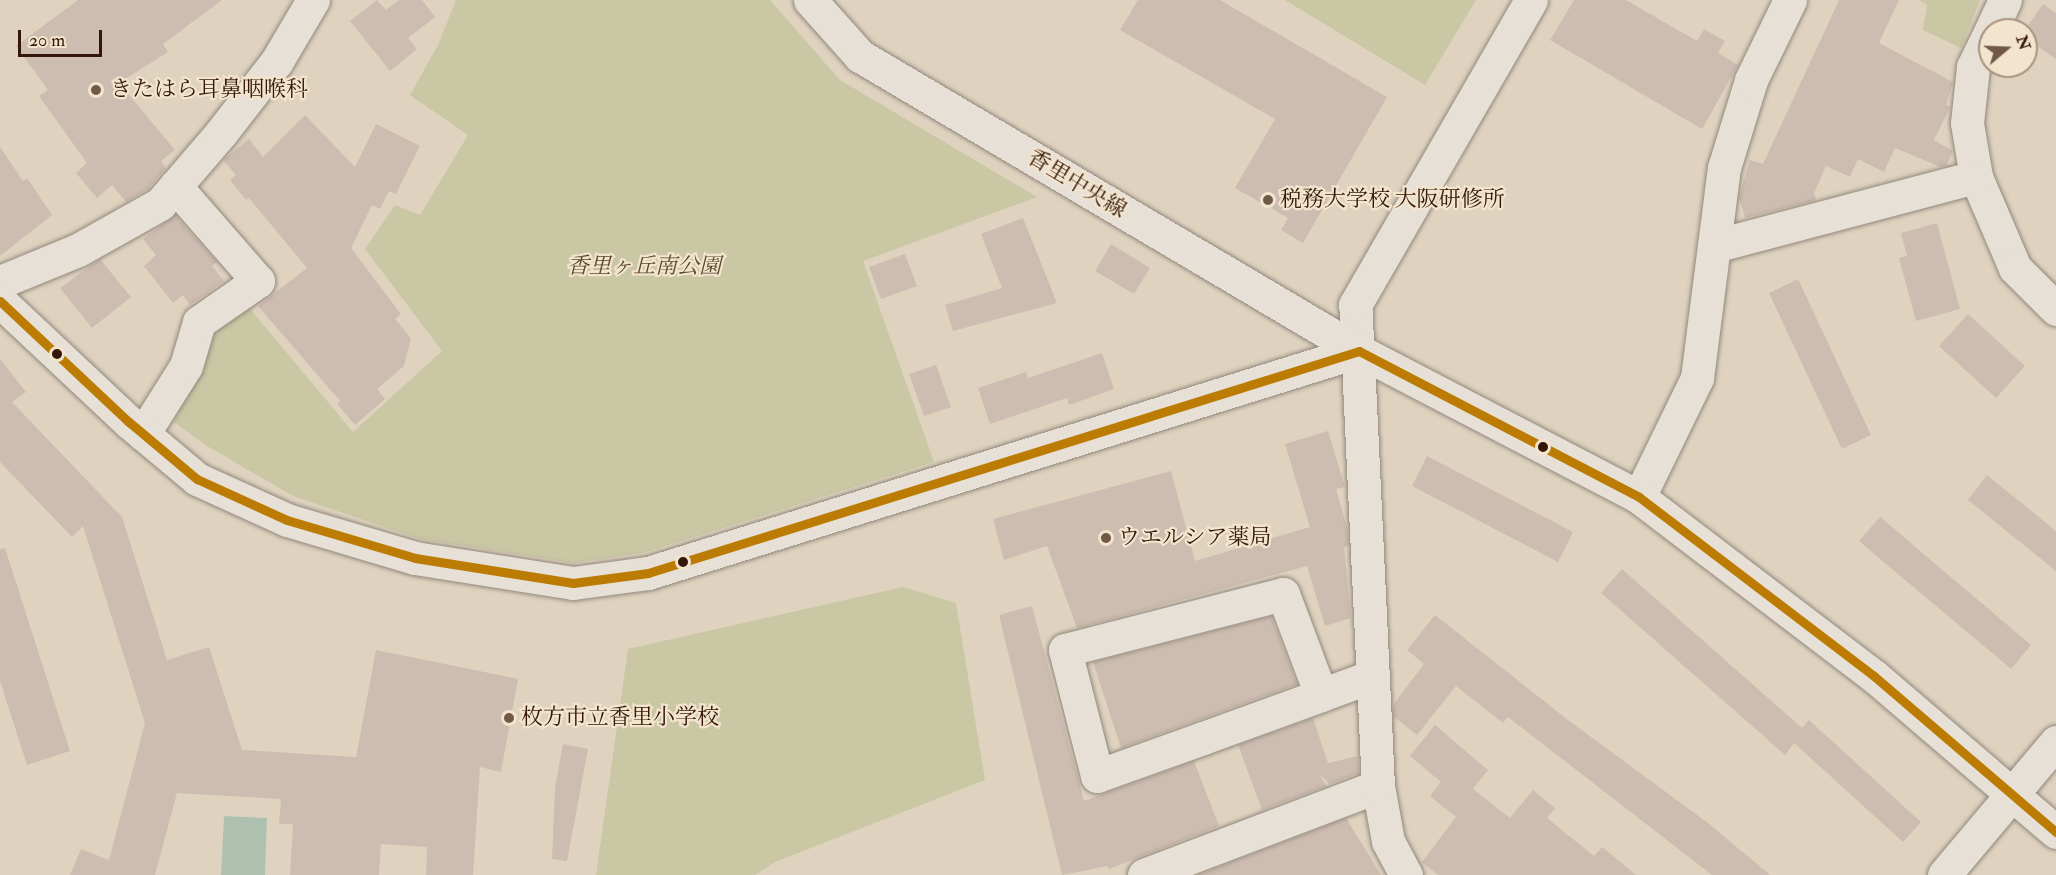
<!DOCTYPE html>
<html>
<head>
<meta charset="utf-8">
<style>
	body { margin:0 }
	#map { position:relative; width:2056px; height:875px; overflow:hidden; background:#dfd3c0; font-family:"IM FELL Double Pica","Noto Serif JP",serif }
	div>[style] { position:absolute }
	.green>* { inset:0; background:#c9c7a4 }
	.water>* { inset:0; background:#aec1b1 }
	.building>* { inset:0; background:#cdbcb0 }
	.roads { filter:drop-shadow(0 0 2px #92887b) drop-shadow(0 0 2px #92887b) }
	.minor>* { height:33px; margin:-16.5px; padding:0 16.5px; transform-origin:16.5px; border-radius:16.5px; background:#e6e0d6 }
	.tertiary>* { height:33px; margin:-16.5px; padding:0 16.5px; transform-origin:16.5px; border-radius:16.5px; background:#e6e0d6 }
	.bus-1>* { height:9px; margin:-4.5px; padding:0 4.5px; transform-origin:4.5px; border-radius:4.5px; background:#bc7b03 }
	.dots>* { width:16px; height:16px; translate:-50% -50%; box-sizing:border-box; border:3px solid #f3e4ce; border-radius:50% }
	span { translate:-50% -50%; white-space:nowrap; text-align:center; line-height:1.15; -webkit-text-stroke:4.5px #f3e4ce; paint-order:stroke }
	.poi-label { font-size:22px; color:#341709 }
	.left { translate:0 -50%; text-align:left }
	.street-label { font-size:22px; color:#341709 }
	.park-label { font-size:22px; color:#5b4931; font-style:italic }
	.north { position:absolute; left:1978px; top:18px; width:60px; height:60px; box-sizing:border-box; background:#f3e4ce; border:2px solid #a7927f; border-radius:50%; rotate:71deg; font-size:16px; font-weight:700; line-height:24px; text-align:center; color:#341709 }
	.north::after { content:''; display:block; margin:auto; width:21px; height:27px; background:#705949; clip-path:polygon(50% 0,100% 100%,50% 72%,0 100%) }
	.scale { position:absolute; left:18px; top:30px; width:84px; height:27px; box-sizing:border-box; border:3px solid #341709; border-top:0; padding-left:8px; font-size:18px; line-height:21px; white-space:nowrap; color:#341709; -webkit-text-stroke:4px #f3e4ce; paint-order:stroke }
</style>
</head>
<body>
<div id="map">
	<div class="green">
		<div style="clip-path:polygon(456px 0,770px 0,840px 80px,1037px 197px,863px 261px,934px 462px,643px 553px,573px 563px,420px 539px,293px 496px,207px 446px,174px 422px,206px 341px,246px 304px,353px 432px,442px 351px,365px 249px,395px 205px,420px 215px,468px 135px,410px 95px,438px 45px)"></div>
		<div style="clip-path:polygon(1285px 0,1476px 0,1425px 85px)"></div>
		<div style="clip-path:polygon(1919px 0,1980px 0,1961px 48px,1923px 30px,1927px 5px)"></div>
		<div style="clip-path:polygon(903px 587px,956px 603px,985px 780px,775px 862px,755px 875px,596px 875px,628px 649px)"></div>
	</div>
	<div class="water">
		<div style="clip-path:polygon(224px 816px,267px 818px,265px 875px,221px 875px)"></div>
	</div>
	<div class="building">
		<div style="clip-path:polygon(78px 0,222px 0,163px 44px,168px 52px,119px 83px,175px 150px,161px 161px,166px 168px,148px 189px,126px 202px,112px 185px,97px 198px,76px 173px,87px 163px,39px 96px,48px 90px,16px 46px)"></div>
		<div style="clip-path:polygon(377px 0,386px 10px,399px 0,422px 0,435px 17px,408px 38px,417px 49px,390px 71px,350px 21px)"></div>
		<div style="clip-path:polygon(1138px 0,1220px 0,1387px 97px,1303px 243px,1281px 230px,1288px 218px,1235px 188px,1275px 119px,1120px 30px)"></div>
		<div style="clip-path:polygon(1574px 0,1626px 0,1697px 41px,1704px 29px,1725px 41px,1718px 53px,1738px 65px,1702px 129px,1550px 40px)"></div>
		<div style="clip-path:polygon(1839px 0,1899px 0,1879px 43px,1953px 82px,1946px 105px,1950px 107px,1934px 140px,1953px 151px,1946px 166px,1940px 167px,1895px 148px,1884px 172px,1858px 159px,1850px 177px,1826px 166px,1814px 193px,1816px 200px,1745px 218px,1739px 197px,1750px 160px,1763px 164px)"></div>
		<div style="clip-path:polygon(2043px 4px,2056px 13px,2056px 59px,2026px 38px,2025px 30px)"></div>
		<div style="clip-path:polygon(305px 115px,355px 167px,376px 124px,420px 146px,396px 194px,389px 191px,380px 209px,372px 205px,351px 248px,401px 314px,395px 319px,411px 338px,404px 366px,377px 389px,385px 399px,355px 425px,337px 404px,340px 401px,258px 306px,307px 268px,249px 198px,246px 200px,230px 180px,236px 175px,223px 160px,249px 139px,263px 157px)"></div>
		<div style="clip-path:polygon(0 147px,23px 181px,27px 178px,52px 215px,0 256px)"></div>
		<div style="clip-path:polygon(175px 215px,217px 262px,212px 266px,224px 281px,190px 305px,183px 295px,173px 303px,144px 266px,156px 255px,143px 239px)"></div>
		<div style="clip-path:polygon(1023px 218px,1057px 303px,953px 331px,945px 305px,1002px 288px,981px 234px)"></div>
		<div style="clip-path:polygon(1937px 223px,1960px 309px,1916px 321px,1899px 258px,1907px 256px,1901px 233px)"></div>
		<div style="clip-path:polygon(1111px 244px,1150px 268px,1134px 294px,1095px 271px)"></div>
		<div style="clip-path:polygon(905px 254px,917px 286px,881px 299px,869px 267px)"></div>
		<div style="clip-path:polygon(100px 259px,131px 297px,92px 328px,60px 288px)"></div>
		<div style="clip-path:polygon(1798px 279px,1871px 435px,1842px 449px,1769px 293px)"></div>
		<div style="clip-path:polygon(1968px 314px,2025px 366px,1996px 398px,1939px 346px)"></div>
		<div style="clip-path:polygon(1102px 353px,1114px 389px,1069px 405px,1067px 398px,990px 424px,978px 388px,1026px 372px,1028px 378px)"></div>
		<div style="clip-path:polygon(0 359px,26px 392px,12px 402px,122px 517px,167px 660px,209px 647px,242px 750px,356px 757px,376px 650px,518px 679px,501px 772px,480px 767px,473px 875px,426px 875px,427px 847px,381px 844px,379px 875px,290px 875px,293px 824px,279px 824px,281px 799px,177px 793px,155px 875px,70px 875px,81px 849px,109px 860px,145px 723px,83px 526px,72px 537px,0 462px)"></div>
		<div style="clip-path:polygon(936px 365px,951px 407px,924px 416px,909px 374px)"></div>
		<div style="clip-path:polygon(1328px 431px,1345px 487px,1336px 489px,1347px 527px,1348px 546px,1344px 547px,1351px 618px,1325px 626px,1307px 566px,1077px 628px,1047px 546px,1004px 560px,993px 519px,1171px 471px,1195px 561px,1310px 527px,1285px 444px)"></div>
		<div style="clip-path:polygon(1427px 456px,1573px 532px,1558px 562px,1412px 486px)"></div>
		<div style="clip-path:polygon(1987px 475px,2056px 531px,2056px 571px,1968px 500px)"></div>
		<div style="clip-path:polygon(1880px 517px,2031px 645px,2011px 669px,1859px 541px)"></div>
		<div style="clip-path:polygon(5px 548px,70px 751px,27px 765px,0 681px,0 549px)"></div>
		<div style="clip-path:polygon(1622px 569px,1802px 728px,1809px 720px,1921px 822px,1903px 842px,1794px 743px,1785px 755px,1601px 593px)"></div>
		<div style="clip-path:polygon(1032px 606px,1084px 801px,1194px 761px,1219px 826px,1109px 869px,1108px 866px,1062px 875px,999px 615px)"></div>
		<div style="clip-path:polygon(1435px 615px,1568px 720px,1708px 823px,1770px 875px,1712px 875px,1508px 717px,1503px 723px,1456px 686px,1417px 735px,1393px 716px,1393px 705px,1424px 664px,1407px 650px)"></div>
		<div style="clip-path:polygon(1271px 616px,1297px 684px,1121px 748px,1093px 662px)"></div>
		<div style="clip-path:polygon(1313px 718px,1328px 763px,1358px 756px,1359px 773px,1330px 784px,1320px 775px,1326px 786px,1262px 810px,1238px 745px)"></div>
		<div style="clip-path:polygon(1435px 725px,1488px 770px,1473px 789px,1510px 818px,1533px 790px,1555px 808px,1547px 818px,1594px 856px,1602px 847px,1636px 875px,1438px 875px,1422px 862px,1456px 817px,1430px 796px,1441px 782px,1410px 756px)"></div>
		<div style="clip-path:polygon(563px 744px,588px 749px,567px 861px,552px 859px,555px 788px)"></div>
		<div style="clip-path:polygon(1346px 818px,1381px 875px,1198px 875px)"></div>
	</div>
	<div class="roads">
		<div class="minor">
			<div style="left:1991px;top:30px;width:33px;rotate:-65deg"></div>
			<div style="left:1990px;top:32px;width:39px;rotate:116deg"></div>
			<div style="left:1973px;top:67px;width:56px;rotate:96.1deg"></div>
			<div style="left:1967px;top:123px;width:55px;rotate:80.5deg"></div>
			<div style="left:1976px;top:177px;width:99px;rotate:66.8deg"></div>
			<div style="left:2015px;top:268px;width:58px;rotate:45deg"></div>
			<div style="left:1714px;top:246px;width:271px;rotate:-14.8deg"></div>
			<div style="left:0;top:282px;width:84px;rotate:-22.3deg"></div>
			<div style="left:78px;top:250px;width:94px;rotate:-29.3deg"></div>
			<div style="left:160px;top:204px;width:94px;rotate:-49.3deg"></div>
			<div style="left:221px;top:133px;width:91px;rotate:-52.1deg"></div>
			<div style="left:277px;top:61px;width:71px;rotate:-59.5deg"></div>
			<div style="left:143px;top:434px;width:80px;rotate:-57.7deg"></div>
			<div style="left:186px;top:366px;width:46px;rotate:-73.5deg"></div>
			<div style="left:199px;top:322px;width:72px;rotate:-34.8deg"></div>
			<div style="left:258px;top:281px;width:126px;rotate:-131.1deg"></div>
			<div style="left:1639px;top:497px;width:132px;rotate:-64deg"></div>
			<div style="left:1697px;top:378px;width:212px;rotate:-82.7deg"></div>
			<div style="left:1724px;top:168px;width:92px;rotate:-72.9deg"></div>
			<div style="left:1751px;top:80px;width:89px;rotate:-64deg"></div>
			<div style="left:1321px;top:695px;width:108px;rotate:-110.6deg"></div>
			<div style="left:1283px;top:594px;width:225px;rotate:165.6deg"></div>
			<div style="left:1065px;top:650px;width:130px;rotate:75.7deg"></div>
			<div style="left:1097px;top:776px;width:113px;rotate:-19.7deg"></div>
			<div style="left:1203px;top:738px;width:126px;rotate:-20deg"></div>
			<div style="left:1321px;top:695px;width:55px;rotate:-20.1deg"></div>
			<div style="left:1144px;top:875px;width:250px;rotate:-20.8deg"></div>
			<div style="left:1406px;top:875px;width:38px;rotate:-118deg"></div>
			<div style="left:1388px;top:841px;width:56px;rotate:-100.3deg"></div>
			<div style="left:1378px;top:786px;width:482px;rotate:-92.7deg"></div>
			<div style="left:1355px;top:305px;width:352px;rotate:-60deg"></div>
		</div>
		<div class="tertiary">
			<div style="left:810px;top:0;width:75px;rotate:48.2deg"></div>
			<div style="left:860px;top:56px;width:580px;rotate:30.59deg"></div>
			<div style="left:1359px;top:351px;width:316px;rotate:27.5deg"></div>
			<div style="left:1639px;top:497px;width:295px;rotate:37.3deg"></div>
			<div style="left:1874px;top:676px;width:240px;rotate:40.6deg"></div>
			<div style="left:0;top:301px;width:177px;rotate:43.2deg"></div>
			<div style="left:129px;top:422px;width:89px;rotate:40deg"></div>
			<div style="left:197px;top:479px;width:99px;rotate:24.5deg"></div>
			<div style="left:287px;top:520px;width:134px;rotate:16.5deg"></div>
			<div style="left:415px;top:558px;width:160px;rotate:9deg"></div>
			<div style="left:573px;top:583px;width:76px;rotate:-7.6deg"></div>
			<div style="left:648px;top:573px;width:745px;rotate:-17.34deg"></div>
			<div style="left:1944px;top:875px;width:174px;rotate:-49.9deg"></div>
		</div>
	</div>
	<div class="bus-1">
		<div style="left:0;top:301px;width:177px;rotate:43.2deg"></div>
		<div style="left:129px;top:422px;width:89px;rotate:40deg"></div>
		<div style="left:197px;top:479px;width:99px;rotate:24.5deg"></div>
		<div style="left:287px;top:520px;width:134px;rotate:16.5deg"></div>
		<div style="left:415px;top:558px;width:160px;rotate:9deg"></div>
		<div style="left:573px;top:583px;width:76px;rotate:-7.6deg"></div>
		<div style="left:648px;top:573px;width:745px;rotate:-17.34deg"></div>
		<div style="left:1359px;top:351px;width:316px;rotate:27.5deg"></div>
		<div style="left:1639px;top:497px;width:295px;rotate:37.3deg"></div>
		<div style="left:1874px;top:676px;width:240px;rotate:40.6deg"></div>
	</div>
	<div class="dots">
		<div style="left:96px;top:90px;background:#705949"></div>
		<div style="left:1268px;top:200px;background:#705949"></div>
		<div style="left:57px;top:354px;background:#341709"></div>
		<div style="left:1543px;top:447px;background:#341709"></div>
		<div style="left:1106px;top:538px;background:#705949"></div>
		<div style="left:683px;top:562px;background:#341709"></div>
		<div style="left:509px;top:718px;background:#705949"></div>
	</div>
	<div class="poi-label">
		<span class="left" style="left:110px;top:90px">きたはら耳鼻咽喉科</span>
		<span class="left" style="left:1280px;top:200px">税務大学校 大阪研修所</span>
		<span class="left" style="left:1118px;top:538px">ウエルシア薬局</span>
		<span class="left" style="left:521px;top:718px">枚方市立香里小学校</span>
	</div>
	<div class="street-label">
		<span style="left:1077px;top:184px;rotate:31deg">香里中央線</span>
	</div>
	<div class="park-label">
		<span style="left:644px;top:267px">香里ヶ丘南公園</span>
	</div>
	<div class="north">N</div>
	<div class="scale">20 m</div>
</div>
</body>
</html>
